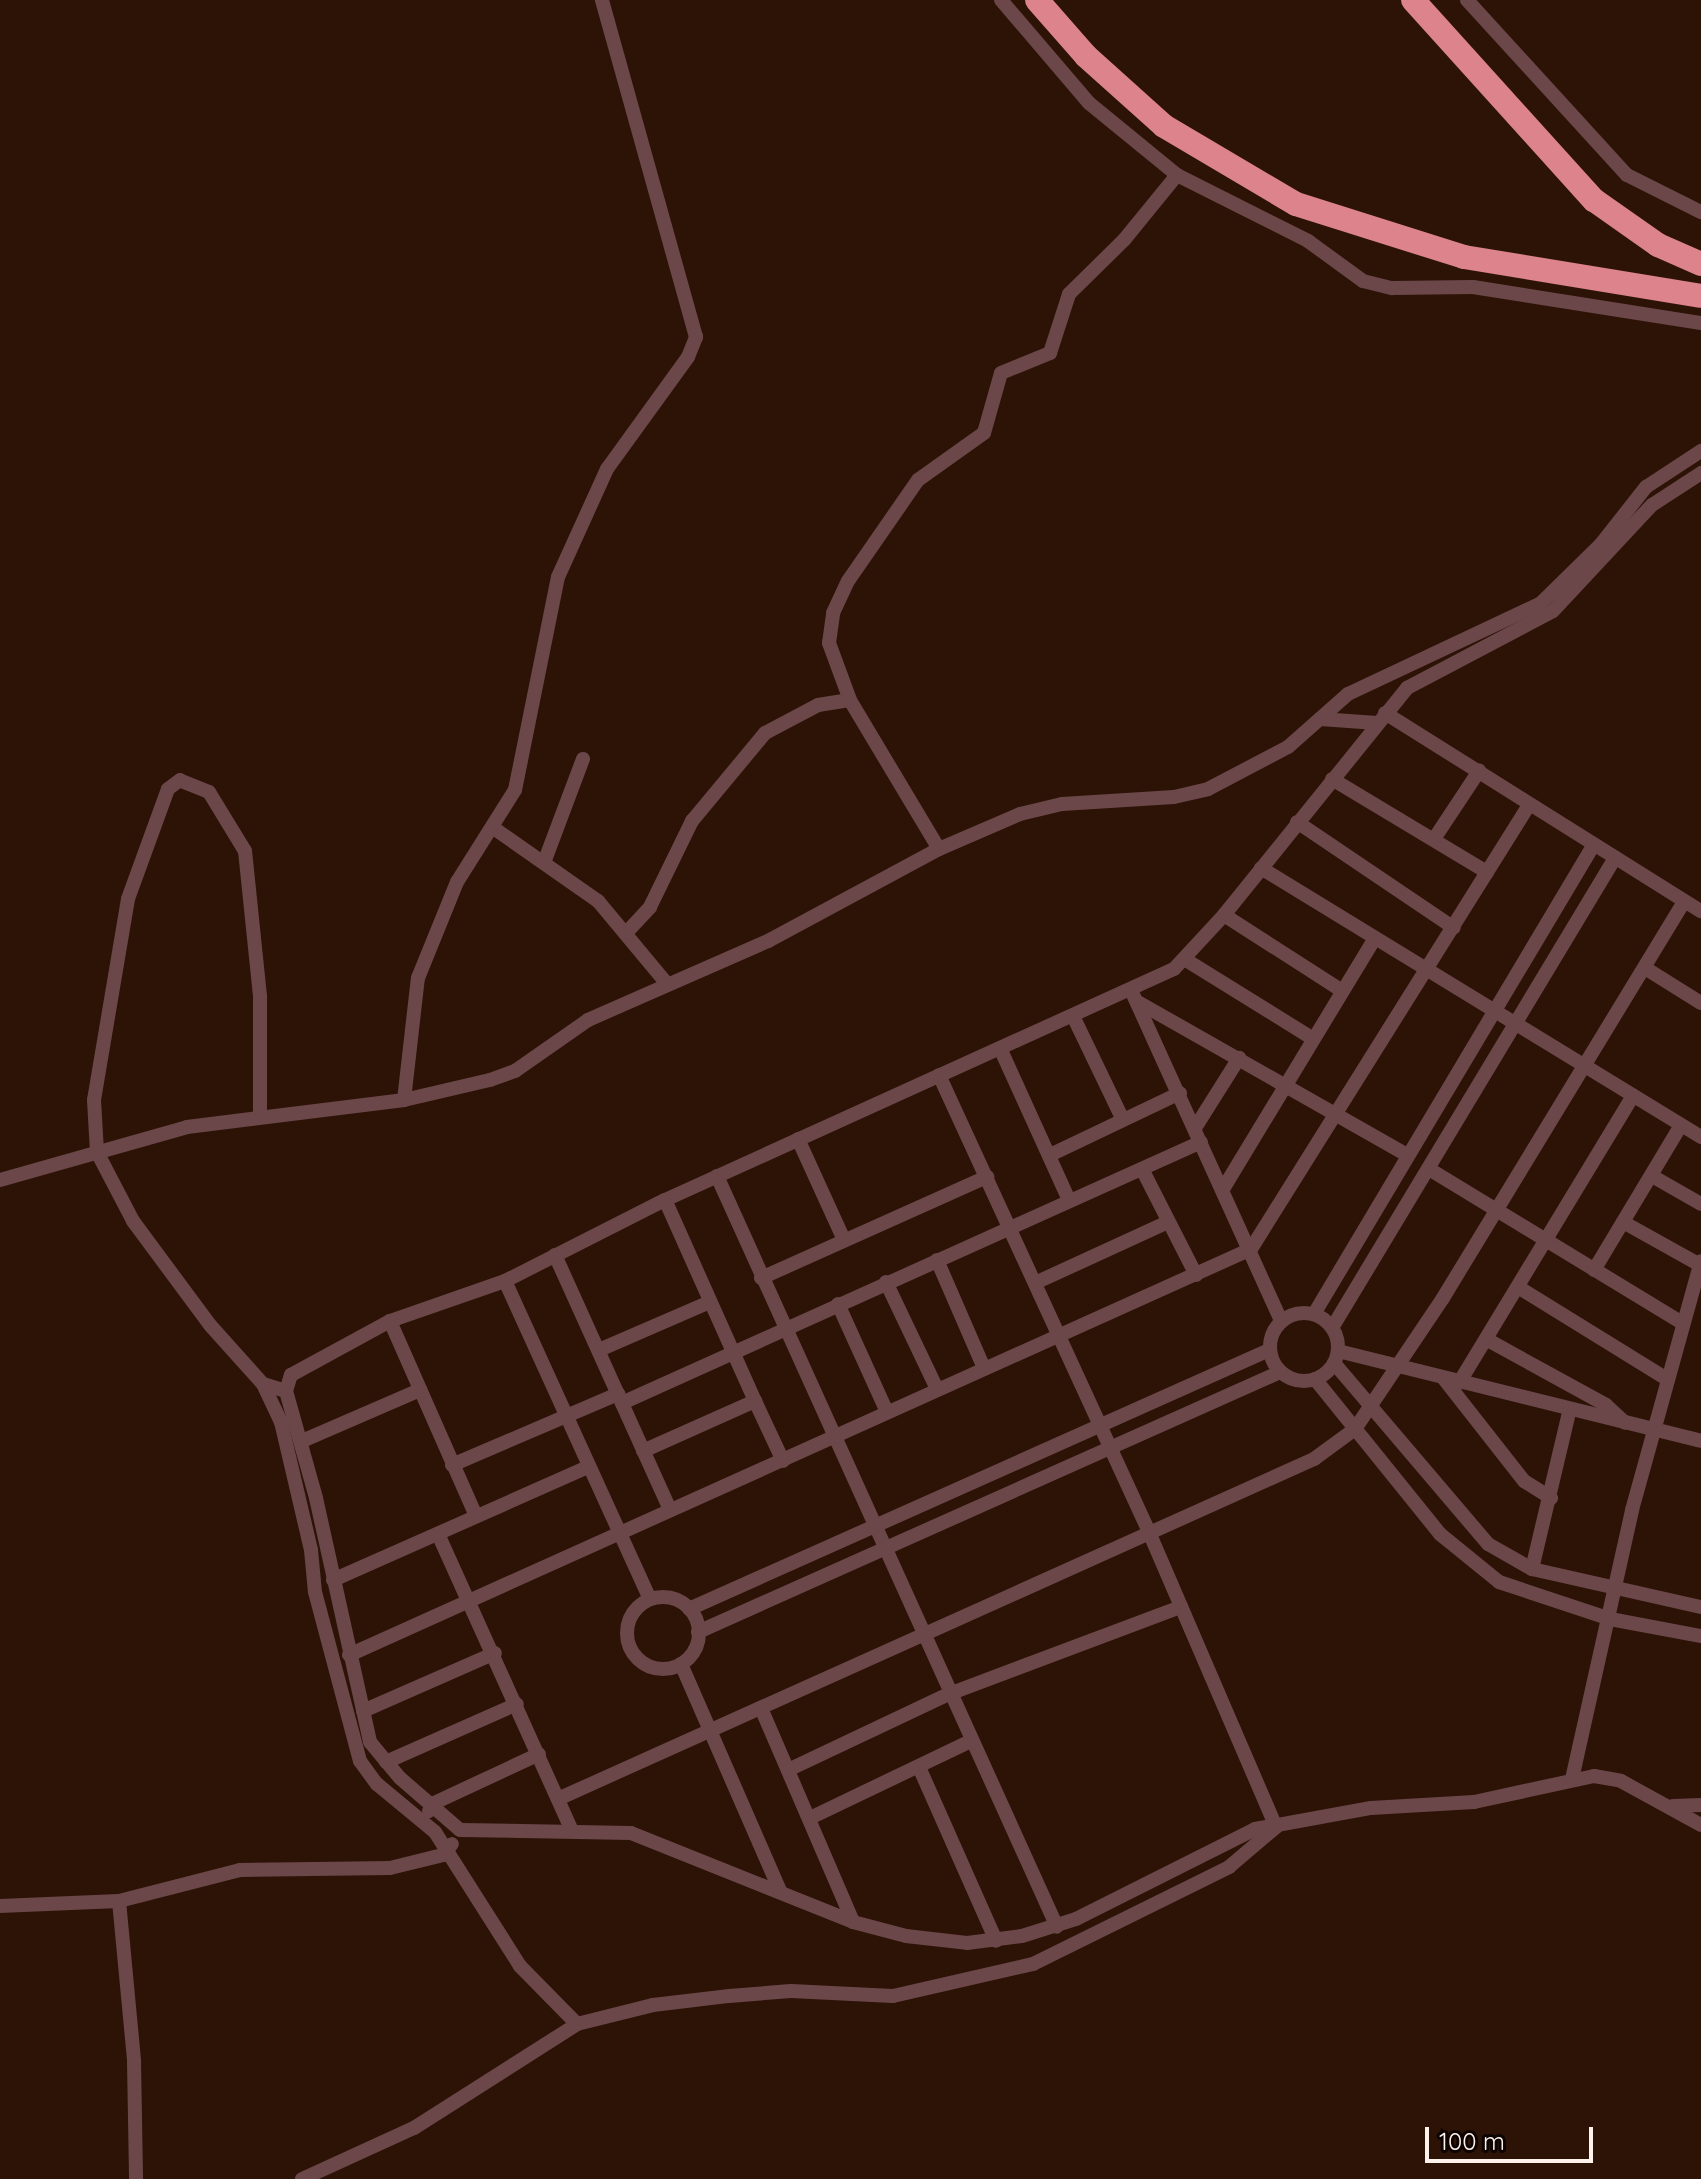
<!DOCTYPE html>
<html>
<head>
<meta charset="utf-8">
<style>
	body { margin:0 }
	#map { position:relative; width:1701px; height:2179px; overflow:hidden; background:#2d1306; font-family:Quicksand,sans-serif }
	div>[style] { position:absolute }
	.minor>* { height:14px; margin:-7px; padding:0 7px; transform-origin:7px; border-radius:7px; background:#6b474a }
	.minor>.ring { margin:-7px; padding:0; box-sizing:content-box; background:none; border:14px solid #6b474a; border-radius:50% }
	.motorway>* { height:24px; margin:-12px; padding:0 12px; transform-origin:12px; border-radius:12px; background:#dc838c }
	span { translate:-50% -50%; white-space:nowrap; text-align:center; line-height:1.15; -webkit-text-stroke:8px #0d0401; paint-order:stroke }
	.scale { position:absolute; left:1425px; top:2127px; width:168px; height:36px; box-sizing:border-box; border:4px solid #fef2ed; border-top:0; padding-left:10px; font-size:24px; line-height:28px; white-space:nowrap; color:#fef2ed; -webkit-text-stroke:6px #0d0401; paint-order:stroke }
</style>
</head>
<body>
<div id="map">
	<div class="minor">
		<div style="left:1001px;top:0;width:135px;rotate:49.5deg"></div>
		<div style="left:1089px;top:103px;width:114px;rotate:39.3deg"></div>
		<div style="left:1177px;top:175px;width:147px;rotate:26.7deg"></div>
		<div style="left:1308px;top:241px;width:68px;rotate:36deg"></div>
		<div style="left:1363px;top:281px;width:30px;rotate:14deg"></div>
		<div style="left:1392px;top:288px;width:81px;rotate:-0.7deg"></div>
		<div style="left:1473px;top:287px;width:231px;rotate:9deg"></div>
		<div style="left:1467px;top:0;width:237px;rotate:47.6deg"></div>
		<div style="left:1627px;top:175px;width:83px;rotate:26.6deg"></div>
		<div style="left:1385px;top:713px;width:373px;rotate:32.1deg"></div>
		<div style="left:1320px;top:719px;width:57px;rotate:4deg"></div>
		<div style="left:1332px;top:779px;width:181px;rotate:31deg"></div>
		<div style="left:1297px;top:822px;width:189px;rotate:34deg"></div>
		<div style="left:495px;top:829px;width:126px;rotate:35deg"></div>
		<div style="left:598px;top:901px;width:109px;rotate:50.2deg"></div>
		<div style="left:1434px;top:839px;width:82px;rotate:-56.5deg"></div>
		<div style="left:939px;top:849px;width:174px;rotate:-120.9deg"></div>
		<div style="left:850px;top:700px;width:61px;rotate:-110.2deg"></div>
		<div style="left:829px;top:643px;width:30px;rotate:-82deg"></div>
		<div style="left:833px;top:613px;width:35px;rotate:-65deg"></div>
		<div style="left:848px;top:581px;width:123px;rotate:-55.3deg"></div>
		<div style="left:918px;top:480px;width:81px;rotate:-35.5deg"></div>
		<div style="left:984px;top:433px;width:62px;rotate:-74.2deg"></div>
		<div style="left:1001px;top:373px;width:53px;rotate:-22.2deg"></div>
		<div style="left:1050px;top:353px;width:62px;rotate:-72.1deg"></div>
		<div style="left:1069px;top:294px;width:77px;rotate:-44.5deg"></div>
		<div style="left:1124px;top:240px;width:84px;rotate:-50.8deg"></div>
		<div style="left:545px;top:860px;width:108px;rotate:-69.4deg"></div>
		<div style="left:1261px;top:868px;width:516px;rotate:31.44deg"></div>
		<div style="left:1224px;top:915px;width:139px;rotate:32.7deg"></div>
		<div style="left:627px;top:932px;width:34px;rotate:-47deg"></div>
		<div style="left:650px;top:907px;width:96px;rotate:-64deg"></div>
		<div style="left:692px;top:821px;width:114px;rotate:-50.3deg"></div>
		<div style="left:765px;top:733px;width:60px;rotate:-27.8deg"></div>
		<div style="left:818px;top:705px;width:32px;rotate:-9deg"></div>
		<div style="left:1186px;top:960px;width:148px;rotate:31.8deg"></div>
		<div style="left:1645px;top:968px;width:66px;rotate:32deg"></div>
		<div style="left:1131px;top:990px;width:362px;rotate:65.6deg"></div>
		<div style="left:1136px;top:1001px;width:309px;rotate:29.6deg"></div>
		<div style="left:1073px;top:1016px;width:115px;rotate:64.3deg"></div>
		<div style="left:1000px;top:1048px;width:167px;rotate:65.6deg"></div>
		<div style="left:404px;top:1100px;width:123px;rotate:-83.5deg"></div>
		<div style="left:418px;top:978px;width:104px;rotate:-67.9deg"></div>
		<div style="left:457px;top:882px;width:109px;rotate:-57.8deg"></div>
		<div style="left:515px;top:790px;width:217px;rotate:-78.6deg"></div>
		<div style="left:558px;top:577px;width:119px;rotate:-65.6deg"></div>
		<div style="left:607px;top:469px;width:138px;rotate:-54.1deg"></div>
		<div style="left:688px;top:357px;width:22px;rotate:-68deg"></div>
		<div style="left:696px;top:337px;width:350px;rotate:-105.6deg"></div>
		<div style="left:260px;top:1117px;width:121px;rotate:-90deg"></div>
		<div style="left:260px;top:996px;width:146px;rotate:-95.9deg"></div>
		<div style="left:245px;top:851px;width:69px;rotate:-121.4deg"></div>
		<div style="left:209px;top:792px;width:31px;rotate:-158deg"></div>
		<div style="left:180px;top:780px;width:15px;rotate:143deg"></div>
		<div style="left:168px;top:789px;width:117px;rotate:110deg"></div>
		<div style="left:128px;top:899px;width:204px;rotate:99.6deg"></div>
		<div style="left:94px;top:1100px;width:52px;rotate:86.7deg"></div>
		<div style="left:97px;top:1152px;width:78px;rotate:62.4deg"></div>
		<div style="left:133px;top:1221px;width:129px;rotate:53.5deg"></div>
		<div style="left:210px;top:1325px;width:79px;rotate:48.1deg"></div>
		<div style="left:263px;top:1384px;width:24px;rotate:17deg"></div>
		<div style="left:286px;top:1391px;width:111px;rotate:74.3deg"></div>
		<div style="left:316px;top:1498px;width:250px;rotate:77.5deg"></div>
		<div style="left:370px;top:1742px;width:47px;rotate:50.2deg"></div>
		<div style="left:400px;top:1778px;width:79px;rotate:40.9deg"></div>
		<div style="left:460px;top:1830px;width:171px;rotate:1deg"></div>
		<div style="left:631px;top:1833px;width:239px;rotate:21.8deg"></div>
		<div style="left:853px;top:1922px;width:55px;rotate:14.8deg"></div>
		<div style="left:906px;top:1936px;width:61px;rotate:6.5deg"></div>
		<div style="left:967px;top:1943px;width:55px;rotate:-7.3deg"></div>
		<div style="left:1022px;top:1936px;width:57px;rotate:-17.5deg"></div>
		<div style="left:1076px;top:1919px;width:200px;rotate:-26.7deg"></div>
		<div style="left:1255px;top:1829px;width:118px;rotate:-10.3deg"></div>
		<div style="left:1371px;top:1808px;width:103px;rotate:-3.3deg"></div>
		<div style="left:1474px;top:1802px;width:123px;rotate:-12.2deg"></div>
		<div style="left:1594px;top:1776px;width:27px;rotate:10deg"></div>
		<div style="left:1621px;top:1781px;width:91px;rotate:28.8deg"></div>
		<div style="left:1195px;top:1128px;width:83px;rotate:-57.8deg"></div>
		<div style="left:798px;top:1139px;width:111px;rotate:65.5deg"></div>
		<div style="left:1050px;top:1155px;width:144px;rotate:-25.5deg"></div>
		<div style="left:1142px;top:1169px;width:119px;rotate:63deg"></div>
		<div style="left:1429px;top:1169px;width:295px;rotate:31.3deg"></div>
		<div style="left:717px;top:1176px;width:824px;rotate:65.64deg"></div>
		<div style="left:1652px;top:1176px;width:56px;rotate:29.7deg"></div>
		<div style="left:0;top:1180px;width:194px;rotate:-15.8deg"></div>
		<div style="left:187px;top:1127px;width:219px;rotate:-7.1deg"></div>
		<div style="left:404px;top:1100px;width:88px;rotate:-13.1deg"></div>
		<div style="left:490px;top:1080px;width:27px;rotate:-20deg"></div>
		<div style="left:515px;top:1071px;width:89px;rotate:-34.9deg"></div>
		<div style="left:588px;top:1020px;width:197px;rotate:-23.7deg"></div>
		<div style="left:768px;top:941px;width:194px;rotate:-28.3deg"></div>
		<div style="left:939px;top:849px;width:88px;rotate:-23.4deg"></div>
		<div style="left:1020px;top:814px;width:43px;rotate:-13.4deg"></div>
		<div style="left:1062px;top:804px;width:112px;rotate:-3.6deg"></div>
		<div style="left:1174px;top:797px;width:35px;rotate:-13deg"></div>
		<div style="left:1208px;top:789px;width:90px;rotate:-27.7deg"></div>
		<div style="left:1288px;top:747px;width:80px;rotate:-41.5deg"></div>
		<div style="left:1348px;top:694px;width:213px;rotate:-25.2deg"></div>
		<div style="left:1541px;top:603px;width:84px;rotate:-44.5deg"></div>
		<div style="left:1601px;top:544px;width:73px;rotate:-51.7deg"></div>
		<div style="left:1646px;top:487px;width:66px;rotate:-33.2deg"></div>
		<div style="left:1223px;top:1189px;width:291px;rotate:-58.8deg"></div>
		<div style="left:1623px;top:1222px;width:88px;rotate:29.2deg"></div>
		<div style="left:555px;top:1255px;width:280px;rotate:65.7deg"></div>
		<div style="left:937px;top:1260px;width:118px;rotate:66.5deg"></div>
		<div style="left:1594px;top:1270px;width:169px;rotate:-59deg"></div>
		<div style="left:761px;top:1278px;width:248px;rotate:-24.1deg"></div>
		<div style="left:505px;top:1281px;width:349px;rotate:65.5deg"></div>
		<div style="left:886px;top:1282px;width:119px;rotate:64.5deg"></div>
		<div style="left:1035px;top:1283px;width:146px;rotate:-24.6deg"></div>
		<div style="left:1518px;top:1287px;width:175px;rotate:31.7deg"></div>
		<div style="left:838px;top:1304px;width:119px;rotate:65.6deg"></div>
		<div class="ring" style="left:1270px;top:1313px;width:54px;height:54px"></div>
		<div style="left:1314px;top:1314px;width:545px;rotate:-59.2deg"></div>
		<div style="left:390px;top:1321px;width:213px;rotate:66.2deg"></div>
		<div style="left:1332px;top:1328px;width:549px;rotate:-58.95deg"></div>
		<div style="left:1486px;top:1339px;width:137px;rotate:28.8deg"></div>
		<div style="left:1606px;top:1405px;width:26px;rotate:43deg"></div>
		<div style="left:599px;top:1350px;width:121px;rotate:-23.4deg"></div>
		<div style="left:1338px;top:1351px;width:374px;rotate:13.9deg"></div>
		<div style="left:1334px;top:1363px;width:238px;rotate:49.6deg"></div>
		<div style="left:1488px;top:1544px;width:51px;rotate:29.6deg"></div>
		<div style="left:1532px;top:1569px;width:173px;rotate:12.7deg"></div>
		<div style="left:1315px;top:1379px;width:199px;rotate:51.1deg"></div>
		<div style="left:1440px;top:1534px;width:76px;rotate:39.1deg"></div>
		<div style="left:1499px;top:1582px;width:117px;rotate:18.4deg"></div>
		<div style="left:1610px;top:1619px;width:93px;rotate:10.6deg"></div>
		<div style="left:1444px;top:1379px;width:130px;rotate:51.9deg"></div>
		<div style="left:1524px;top:1481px;width:32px;rotate:32deg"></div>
		<div style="left:1459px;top:1383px;width:336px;rotate:-58.8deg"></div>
		<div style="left:263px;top:1384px;width:42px;rotate:64.7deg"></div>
		<div style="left:281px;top:1422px;width:131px;rotate:76.8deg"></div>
		<div style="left:311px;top:1550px;width:42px;rotate:84.6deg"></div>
		<div style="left:315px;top:1592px;width:175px;rotate:75.1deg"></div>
		<div style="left:360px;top:1761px;width:29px;rotate:54deg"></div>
		<div style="left:377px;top:1784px;width:75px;rotate:39.6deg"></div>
		<div style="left:435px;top:1832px;width:159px;rotate:57.6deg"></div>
		<div style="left:520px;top:1966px;width:81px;rotate:45.5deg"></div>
		<div style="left:286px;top:1391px;width:17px;rotate:-73deg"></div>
		<div style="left:291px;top:1375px;width:113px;rotate:-28.6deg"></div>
		<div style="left:390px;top:1321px;width:122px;rotate:-19.2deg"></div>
		<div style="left:505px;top:1281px;width:179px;rotate:-26.9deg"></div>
		<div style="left:665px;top:1200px;width:559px;rotate:-24.41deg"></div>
		<div style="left:1174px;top:969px;width:74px;rotate:-47.2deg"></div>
		<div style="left:1224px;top:915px;width:292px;rotate:-51.1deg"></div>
		<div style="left:1407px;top:688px;width:165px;rotate:-27.8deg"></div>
		<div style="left:1553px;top:611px;width:145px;rotate:-47deg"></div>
		<div style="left:1652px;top:505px;width:59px;rotate:-33.1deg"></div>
		<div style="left:755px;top:1401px;width:66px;rotate:65deg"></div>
		<div style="left:622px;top:1403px;width:635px;rotate:-24.26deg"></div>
		<div style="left:302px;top:1441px;width:129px;rotate:-23.4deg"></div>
		<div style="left:643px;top:1451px;width:123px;rotate:-24.1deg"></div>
		<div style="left:755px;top:1401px;width:220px;rotate:-114.1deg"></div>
		<div style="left:452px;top:1465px;width:181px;rotate:-23.2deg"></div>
		<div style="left:438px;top:1534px;width:324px;rotate:65.7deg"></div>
		<div style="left:1532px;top:1569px;width:161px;rotate:-76.7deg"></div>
		<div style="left:333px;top:1580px;width:279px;rotate:-23.9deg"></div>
		<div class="ring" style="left:627px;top:1597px;width:58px;height:58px"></div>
		<div style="left:689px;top:1609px;width:635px;rotate:-24.06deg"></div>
		<div style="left:698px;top:1632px;width:637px;rotate:-24.07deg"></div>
		<div style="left:349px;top:1655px;width:989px;rotate:-24.23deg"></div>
		<div style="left:1251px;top:1249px;width:524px;rotate:-57.95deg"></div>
		<div style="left:681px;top:1664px;width:248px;rotate:66.4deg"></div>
		<div style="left:761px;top:1708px;width:233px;rotate:66.7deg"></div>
		<div style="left:363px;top:1711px;width:144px;rotate:-23.7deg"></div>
		<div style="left:386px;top:1762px;width:143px;rotate:-23.9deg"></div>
		<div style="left:919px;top:1767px;width:190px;rotate:66.1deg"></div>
		<div style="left:788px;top:1770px;width:178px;rotate:-25.3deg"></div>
		<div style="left:949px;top:1694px;width:248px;rotate:-20.6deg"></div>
		<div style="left:1572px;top:1779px;width:276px;rotate:-77.4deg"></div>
		<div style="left:1632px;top:1510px;width:258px;rotate:-74.5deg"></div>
		<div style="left:560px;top:1798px;width:827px;rotate:-24.21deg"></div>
		<div style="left:1314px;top:1459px;width:51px;rotate:-36.2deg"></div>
		<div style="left:1355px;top:1429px;width:158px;rotate:-56.1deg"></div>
		<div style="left:1443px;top:1298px;width:464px;rotate:-58.7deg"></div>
		<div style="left:1673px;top:1806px;width:28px;rotate:-2deg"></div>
		<div style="left:429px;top:1811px;width:8px;rotate:-67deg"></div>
		<div style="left:432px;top:1804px;width:118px;rotate:-25deg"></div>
		<div style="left:810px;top:1818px;width:178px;rotate:-25.6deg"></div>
		<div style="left:119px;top:1901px;width:125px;rotate:-14.4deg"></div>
		<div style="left:240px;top:1870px;width:150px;rotate:-0.8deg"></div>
		<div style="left:390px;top:1868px;width:55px;rotate:-13.8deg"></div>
		<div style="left:443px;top:1855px;width:14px;rotate:-51deg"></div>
		<div style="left:0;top:1906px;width:119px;rotate:-2.4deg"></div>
		<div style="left:119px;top:1901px;width:161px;rotate:84.6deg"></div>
		<div style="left:134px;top:2061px;width:118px;rotate:89deg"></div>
		<div style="left:302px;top:2179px;width:123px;rotate:-24.5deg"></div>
		<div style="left:414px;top:2128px;width:193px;rotate:-32.5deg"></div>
		<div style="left:577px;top:2024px;width:78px;rotate:-14deg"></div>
		<div style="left:653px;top:2005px;width:77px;rotate:-6.8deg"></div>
		<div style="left:729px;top:1996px;width:62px;rotate:-4.6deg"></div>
		<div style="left:791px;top:1991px;width:102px;rotate:2.8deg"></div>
		<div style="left:893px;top:1996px;width:144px;rotate:-12.9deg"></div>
		<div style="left:1033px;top:1964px;width:219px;rotate:-26.3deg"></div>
		<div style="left:1229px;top:1867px;width:62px;rotate:-40.4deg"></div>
		<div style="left:1276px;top:1827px;width:319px;rotate:-113.3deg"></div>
		<div style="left:1150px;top:1534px;width:505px;rotate:-114.69deg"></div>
	</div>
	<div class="motorway">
		<div style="left:1037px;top:0;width:74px;rotate:48.8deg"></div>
		<div style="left:1086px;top:56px;width:105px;rotate:41.9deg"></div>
		<div style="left:1164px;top:126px;width:153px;rotate:30.6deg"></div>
		<div style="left:1296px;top:204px;width:176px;rotate:17.5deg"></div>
		<div style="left:1464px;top:257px;width:240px;rotate:9.3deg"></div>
		<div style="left:1413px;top:0;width:270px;rotate:47.9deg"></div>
		<div style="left:1594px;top:200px;width:78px;rotate:35.1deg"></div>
		<div style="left:1658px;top:245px;width:47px;rotate:23.8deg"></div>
	</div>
	<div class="scale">100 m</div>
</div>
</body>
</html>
